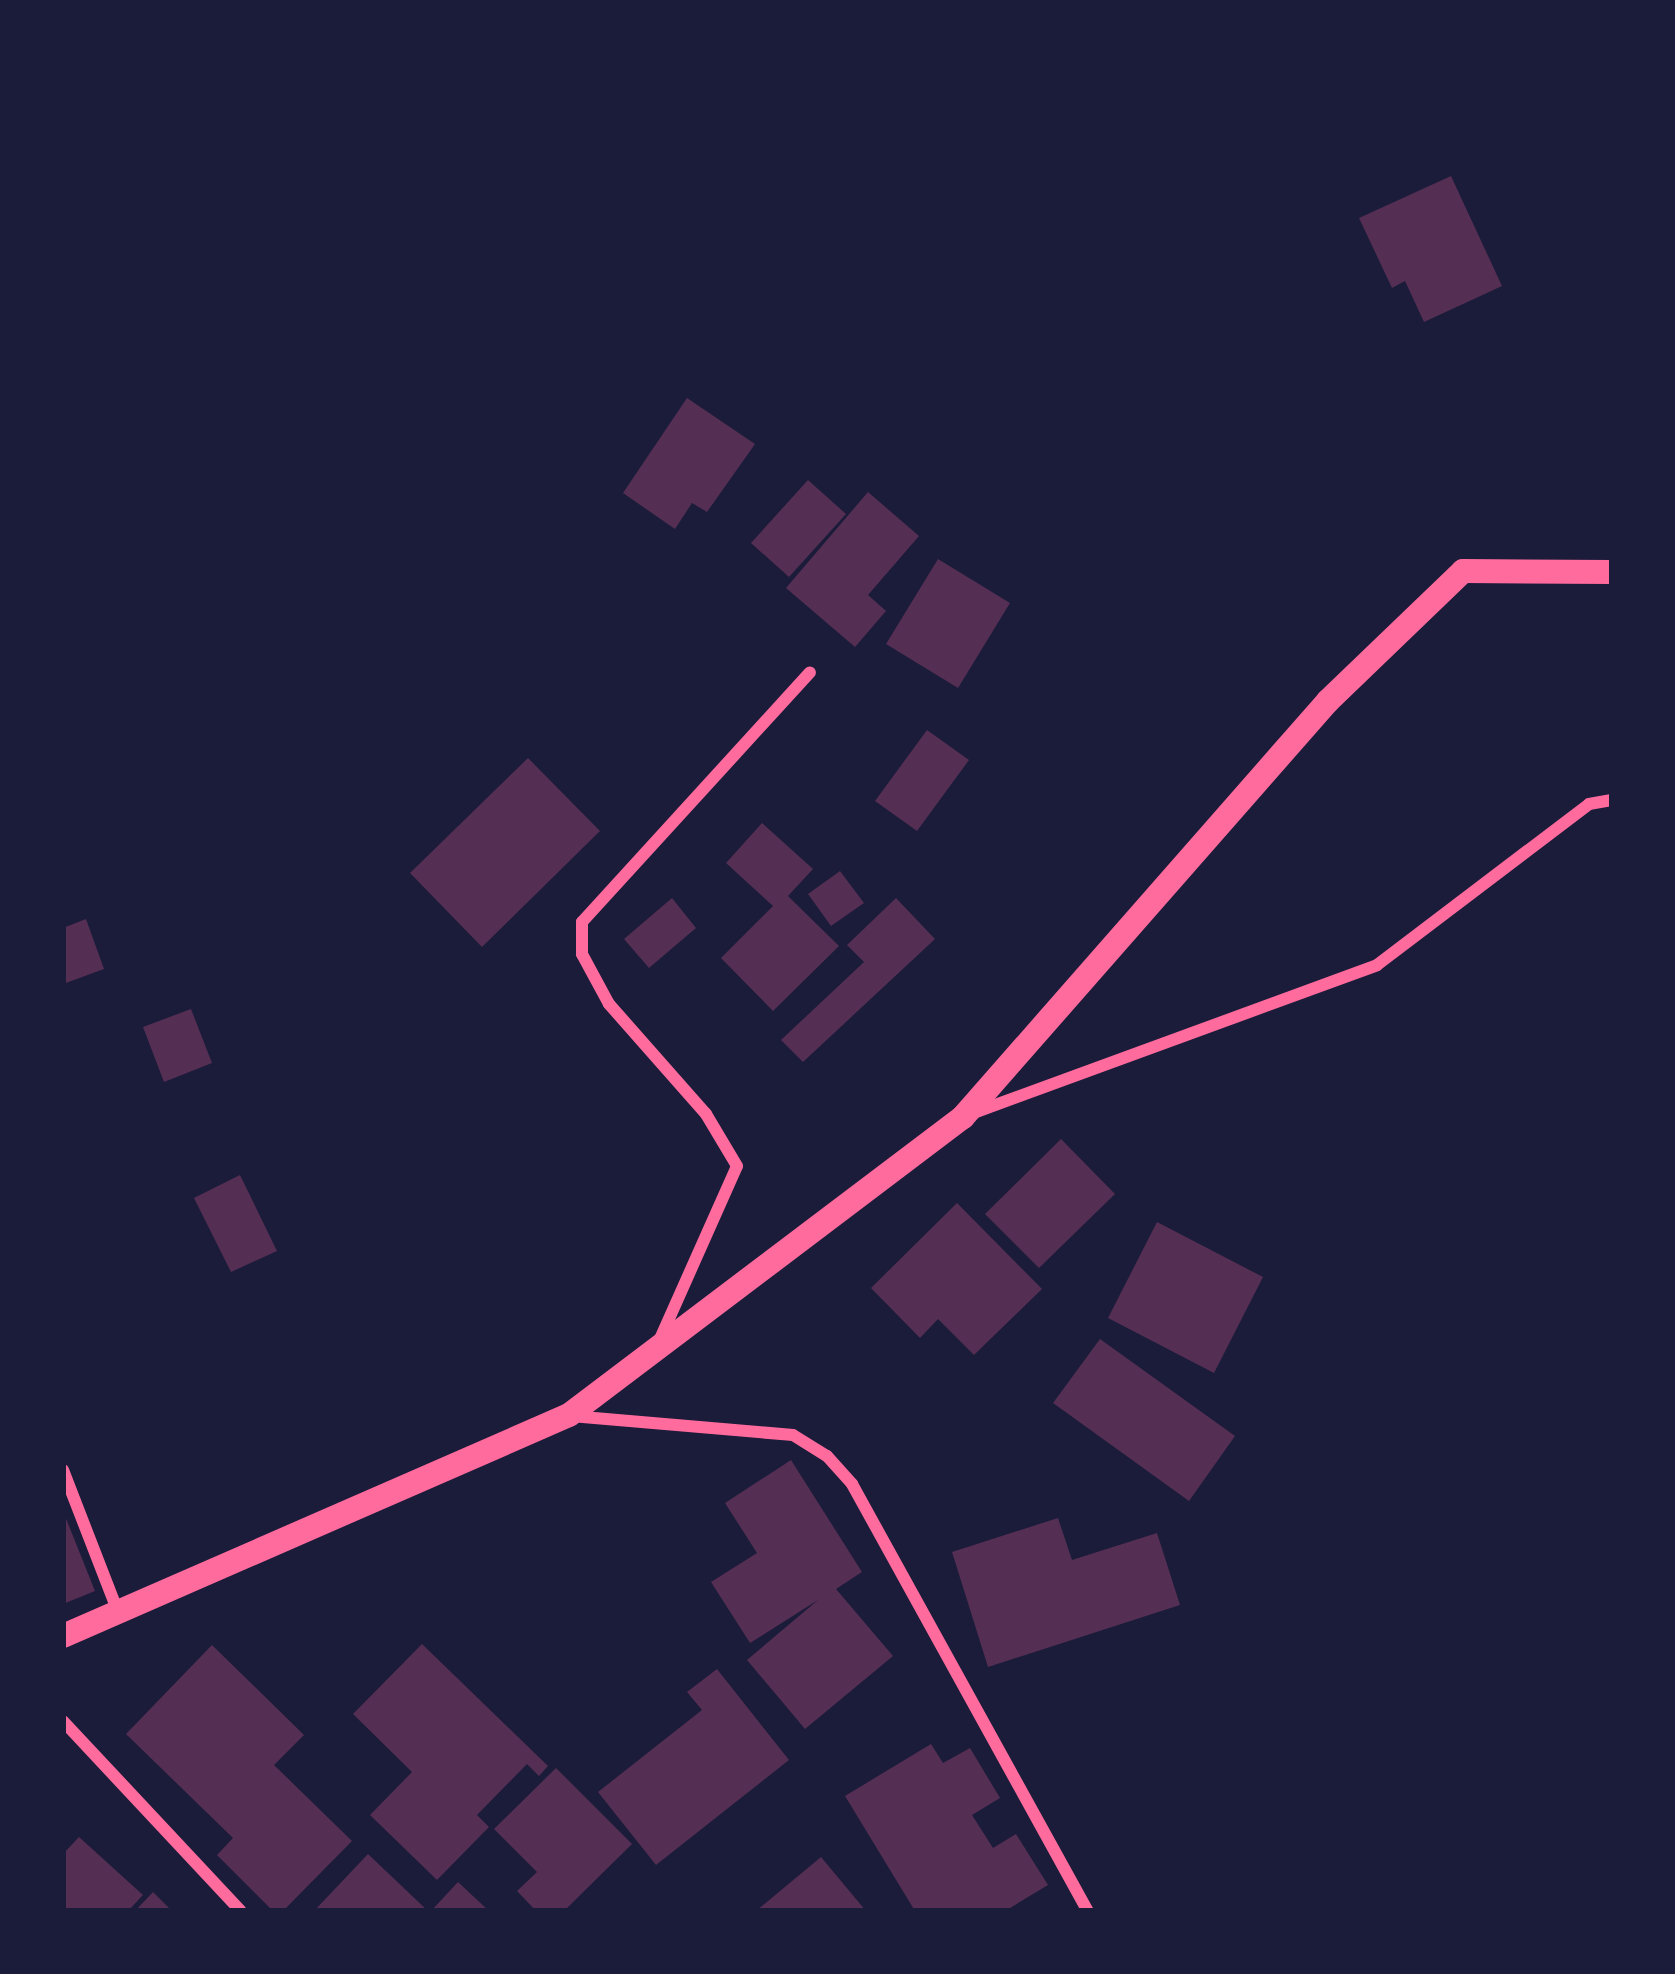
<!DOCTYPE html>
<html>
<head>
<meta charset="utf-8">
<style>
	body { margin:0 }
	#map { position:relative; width:1675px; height:1974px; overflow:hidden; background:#1b1b3a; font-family:Overpass,sans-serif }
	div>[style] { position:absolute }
	.building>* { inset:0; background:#542f53 }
	.minor>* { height:12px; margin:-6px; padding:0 6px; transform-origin:6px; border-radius:6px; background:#ff6b9d }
	.secondary>* { height:24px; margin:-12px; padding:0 12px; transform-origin:12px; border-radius:12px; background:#ff6b9d }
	span { translate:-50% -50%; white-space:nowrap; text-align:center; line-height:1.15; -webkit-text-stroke:12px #1b1b3a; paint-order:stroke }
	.frame { position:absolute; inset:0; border:66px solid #1b1b3a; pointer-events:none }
</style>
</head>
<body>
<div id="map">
	<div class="building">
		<div style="clip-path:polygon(1451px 176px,1502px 286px,1424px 322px,1405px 281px,1392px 288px,1359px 218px)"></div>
		<div style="clip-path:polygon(687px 398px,755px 444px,707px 512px,692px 503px,675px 529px,623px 493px)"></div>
		<div style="clip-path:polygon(808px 480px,846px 514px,789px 577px,751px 543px)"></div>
		<div style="clip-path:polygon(868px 492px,919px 536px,868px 595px,886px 611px,855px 647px,786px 588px)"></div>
		<div style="clip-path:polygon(938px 559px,1010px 603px,958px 688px,886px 644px)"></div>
		<div style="clip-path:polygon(927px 730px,969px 760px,917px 831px,875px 801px)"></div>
		<div style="clip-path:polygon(528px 758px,600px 831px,482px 947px,410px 873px)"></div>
		<div style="clip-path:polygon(762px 823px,813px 869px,788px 896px,839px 946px,773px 1011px,721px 958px,773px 906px,726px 863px)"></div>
		<div style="clip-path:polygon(840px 871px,864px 903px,831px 926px,808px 894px)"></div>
		<div style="clip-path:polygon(672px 898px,696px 928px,649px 968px,624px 939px)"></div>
		<div style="clip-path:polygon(896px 898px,935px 939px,803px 1062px,781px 1040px,864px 962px,847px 945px)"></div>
		<div style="clip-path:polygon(86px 919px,104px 969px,63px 984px,63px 928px)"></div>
		<div style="clip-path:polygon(191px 1009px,212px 1063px,164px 1082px,143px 1027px)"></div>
		<div style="clip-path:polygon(1061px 1139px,1115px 1194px,1039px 1268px,985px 1214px)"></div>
		<div style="clip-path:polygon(240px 1175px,277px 1251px,231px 1272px,194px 1198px)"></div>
		<div style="clip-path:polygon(957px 1203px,1042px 1289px,974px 1355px,938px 1319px,920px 1338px,871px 1288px)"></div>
		<div style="clip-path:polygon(1157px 1222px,1263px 1277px,1214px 1373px,1108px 1318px)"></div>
		<div style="clip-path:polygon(1100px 1339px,1235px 1436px,1189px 1501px,1053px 1403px)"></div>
		<div style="clip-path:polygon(791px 1460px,862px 1572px,836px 1589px,893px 1656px,805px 1729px,747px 1660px,818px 1600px,750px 1643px,711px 1582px,757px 1553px,725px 1503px)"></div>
		<div style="clip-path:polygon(63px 1511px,95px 1591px,63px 1604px)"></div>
		<div style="clip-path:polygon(1058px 1518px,1072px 1560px,1157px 1533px,1180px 1605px,988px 1667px,952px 1552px)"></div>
		<div style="clip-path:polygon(422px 1644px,548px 1766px,539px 1776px,527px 1764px,477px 1815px,489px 1827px,437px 1880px,370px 1815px,412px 1772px,353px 1714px)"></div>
		<div style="clip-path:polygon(212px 1645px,304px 1735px,274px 1765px,352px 1841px,283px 1911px,273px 1911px,217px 1855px,233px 1838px,126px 1734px)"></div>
		<div style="clip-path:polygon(717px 1669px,789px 1760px,656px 1865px,598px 1792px,702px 1710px,687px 1692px)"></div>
		<div style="clip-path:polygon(931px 1744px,943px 1763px,970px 1748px,1000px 1798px,972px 1815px,993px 1848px,1016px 1834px,1048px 1885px,1005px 1911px,915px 1911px,845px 1796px)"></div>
		<div style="clip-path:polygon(556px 1768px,632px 1844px,564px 1911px,536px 1911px,517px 1891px,537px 1872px,494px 1829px)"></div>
		<div style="clip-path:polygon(79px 1837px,143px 1895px,128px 1911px,63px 1911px,63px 1854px)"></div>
		<div style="clip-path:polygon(368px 1854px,428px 1911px,314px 1911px)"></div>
		<div style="clip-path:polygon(821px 1857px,866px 1911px,756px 1911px)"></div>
		<div style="clip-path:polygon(458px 1882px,489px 1911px,431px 1911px)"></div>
		<div style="clip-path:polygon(153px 1892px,172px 1911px,135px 1911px)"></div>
	</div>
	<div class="minor">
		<div style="left:976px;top:1112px;width:427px;rotate:-20.1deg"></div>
		<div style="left:1377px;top:965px;width:266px;rotate:-37.2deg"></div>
		<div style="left:1589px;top:804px;width:23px;rotate:-10deg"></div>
		<div style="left:660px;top:1339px;width:189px;rotate:-66deg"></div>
		<div style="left:737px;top:1166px;width:61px;rotate:-120.8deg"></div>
		<div style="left:706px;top:1114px;width:147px;rotate:-131.4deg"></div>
		<div style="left:609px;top:1004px;width:57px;rotate:-118.4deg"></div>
		<div style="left:582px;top:954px;width:32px;rotate:-90deg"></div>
		<div style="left:582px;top:922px;width:338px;rotate:-47.6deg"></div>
		<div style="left:571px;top:1416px;width:223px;rotate:4.9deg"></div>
		<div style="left:793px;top:1435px;width:40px;rotate:32deg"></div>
		<div style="left:827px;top:1456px;width:38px;rotate:48deg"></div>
		<div style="left:852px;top:1484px;width:488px;rotate:61.1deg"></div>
		<div style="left:63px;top:1470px;width:152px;rotate:68.8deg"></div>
		<div style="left:63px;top:1721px;width:260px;rotate:46.9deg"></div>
	</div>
	<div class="secondary">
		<div style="left:63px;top:1636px;width:552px;rotate:-23.59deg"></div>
		<div style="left:569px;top:1415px;width:494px;rotate:-37.1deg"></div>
		<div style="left:963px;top:1117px;width:553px;rotate:-48.74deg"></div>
		<div style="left:1328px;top:701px;width:187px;rotate:-43.9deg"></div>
		<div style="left:1463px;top:571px;width:149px;rotate:0.4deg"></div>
	</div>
	<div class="frame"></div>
</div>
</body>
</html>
